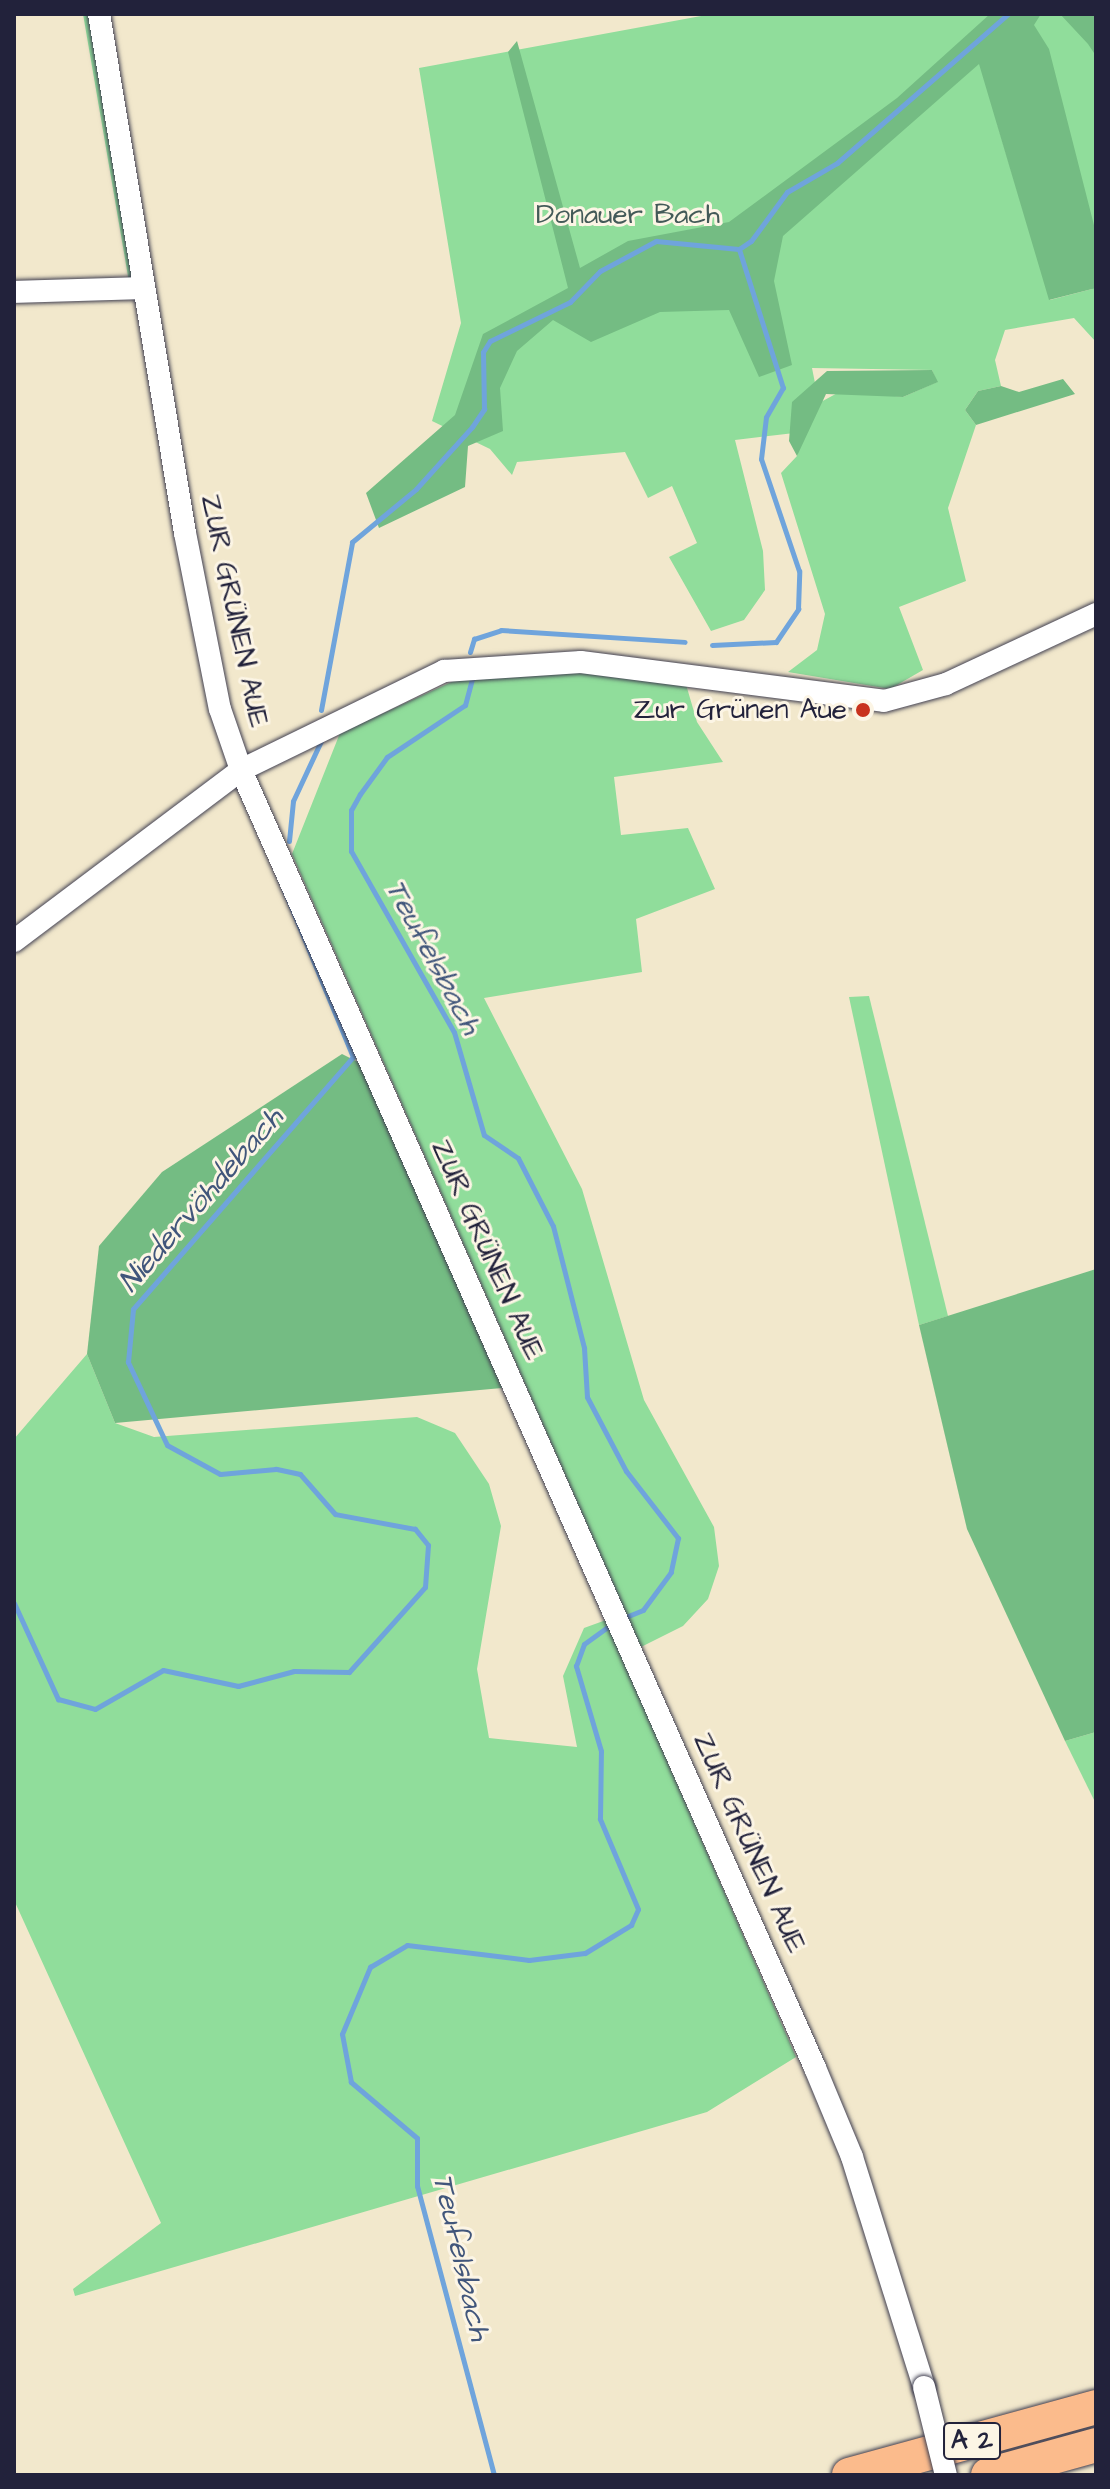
<!DOCTYPE html>
<html>
<head>
<meta charset="utf-8">
<style>
	body { margin:0 }
	#map { position:relative; width:1110px; height:2489px; overflow:hidden; background:#f2e8cc; font-family:"Architects Daughter",sans-serif }
	div>[style] { position:absolute }
	.green>* { inset:0; background:#90dd9b }
	.forest>* { inset:0; background:#74bc83 }
	.stream>* { height:5px; margin:-2.5px; padding:0 2.5px; transform-origin:2.5px; border-radius:2.5px; background:#6fa4dc }
	.roads { filter:drop-shadow(0 0 2px #414051) drop-shadow(0 0 2px #414051) }
	.minor>* { height:22px; margin:-11px; padding:0 11px; transform-origin:11px; border-radius:11px; background:#fff }
	.highway>* { height:34px; margin:-17px; padding:0 17px; transform-origin:17px; border-radius:17px; background:#fbbb8c }
	.bridges { filter:drop-shadow(0 0 2px #414051) drop-shadow(0 0 2px #414051) }
	.minor-bridge>* { height:22px; margin:-11px; padding:0 11px; transform-origin:11px; border-radius:11px; background:#fff }
	.dots>* { width:22px; height:22px; translate:-50% -50%; box-sizing:border-box; border:4px solid #fcf5e5; border-radius:50% }
	span { translate:-50% -50%; white-space:nowrap; text-align:center; line-height:1.15; -webkit-text-stroke:6px #fcf5e5; paint-order:stroke }
	.shield-label span { padding:2px 6px; background:#fcf5e5; border:2px solid; border-radius:6px; -webkit-text-stroke-width:0 }
	.shield-label { font-size:26px; color:#22223b; font-weight:700 }
	.park-label { font-size:28px; color:#435a58 }
	.street-label { font-size:28px; color:#22223b }
	.poi-label { font-size:28px; color:#22223b }
	.right { translate:-100% -50%; text-align:right }
	.water-label { font-size:30px; color:#41567b; font-style:italic }
	.frame { position:absolute; inset:0; border:16px solid #22223b; pointer-events:none }
</style>
</head>
<body>
<div id="map">
	<div class="green">
		<div style="clip-path:polygon(83px 14px,91px 14px,134px 272px,129px 282px)"></div>
		<div style="clip-path:polygon(evenodd,712px 14px,1096px 14px,1096px 342px,1074px 318px,1005px 330px,995px 360px,1001px 386px,978px 391px,965px 410px,976px 425px,948px 508px,966px 581px,899px 607px,923px 670px,890px 689px,788px 672px,817px 650px,825px 614px,781px 473px,797px 456px,803px 432px,735px 440px,763px 551px,765px 590px,744px 620px,711px 631px,669px 557px,697px 543px,672px 486px,648px 498px,625px 452px,517px 462px,512px 475px,490px 449px,432px 421px,461px 323px,419px 68px,712px 14px,1038px 89px,1092px 289px,1050px 300px,997px 123px,1038px 89px,712px 14px,812px 368px,932px 370px,937px 382px,903px 397px,843px 390px,819px 403px,812px 368px)"></div>
		<div style="clip-path:polygon(573px 671px,685px 681px,697px 722px,723px 762px,614px 777px,621px 835px,688px 828px,715px 889px,636px 919px,642px 972px,484px 998px,582px 1189px,644px 1400px,714px 1527px,719px 1566px,708px 1599px,683px 1626px,641px 1647px,292px 854px,340px 733px,458px 679px)"></div>
		<div style="clip-path:polygon(869px 996px,948px 1316px,919px 1325px,849px 997px)"></div>
		<div style="clip-path:polygon(87px 1354px,115px 1423px,154px 1437px,417px 1417px,455px 1433px,489px 1484px,501px 1526px,477px 1669px,489px 1738px,577px 1747px,563px 1676px,584px 1628px,606px 1620px,796px 2057px,707px 2112px,75px 2296px,73px 2289px,161px 2223px,14px 1900px,14px 1439px)"></div>
		<div style="clip-path:polygon(1096px 1732px,1096px 1804px,1065px 1741px)"></div>
	</div>
	<div class="forest">
		<div style="clip-path:polygon(990px 14px,1041px 14px,1034px 25px,1049px 49px,1096px 233px,1096px 288px,1049px 300px,979px 64px,783px 236px,774px 281px,792px 365px,759px 377px,729px 310px,660px 312px,591px 342px,553px 320px,517px 351px,500px 388px,503px 431px,468px 446px,465px 487px,379px 528px,366px 493px,455px 415px,483px 334px,568px 288px,508px 52px,517px 41px,580px 268px,628px 241px,729px 222px,897px 98px)"></div>
		<div style="clip-path:polygon(1060px 14px,1096px 14px,1096px 56px,1088px 44px)"></div>
		<div style="clip-path:polygon(932px 370px,938px 382px,903px 397px,826px 394px,797px 456px,789px 441px,792px 402px,827px 371px)"></div>
		<div style="clip-path:polygon(1063px 379px,1075px 394px,976px 425px,965px 410px,978px 391px,1001px 386px,1019px 392px)"></div>
		<div style="clip-path:polygon(342px 1054px,362px 1064px,502px 1388px,115px 1423px,87px 1354px,99px 1246px,162px 1172px)"></div>
		<div style="clip-path:polygon(1096px 1269px,1096px 1732px,1065px 1741px,967px 1529px,919px 1325px)"></div>
	</div>
	<div class="stream">
		<div style="left:712px;top:645px;width:64px;rotate:-2.7deg"></div>
		<div style="left:776px;top:642px;width:40px;rotate:-56deg"></div>
		<div style="left:798px;top:609px;width:38px;rotate:-88deg"></div>
		<div style="left:799px;top:571px;width:118px;rotate:-108.7deg"></div>
		<div style="left:761px;top:459px;width:42px;rotate:-83.2deg"></div>
		<div style="left:766px;top:417px;width:34px;rotate:-60deg"></div>
		<div style="left:783px;top:388px;width:146px;rotate:-107.6deg"></div>
		<div style="left:470px;top:652px;width:14px;rotate:-73deg"></div>
		<div style="left:474px;top:639px;width:28px;rotate:-18deg"></div>
		<div style="left:501px;top:630px;width:184px;rotate:3.7deg"></div>
		<div style="left:472px;top:679px;width:27px;rotate:105deg"></div>
		<div style="left:465px;top:705px;width:94px;rotate:146.3deg"></div>
		<div style="left:387px;top:757px;width:46px;rotate:126.1deg"></div>
		<div style="left:360px;top:794px;width:18px;rotate:119deg"></div>
		<div style="left:351px;top:810px;width:41px;rotate:90deg"></div>
		<div style="left:351px;top:851px;width:208px;rotate:60.4deg"></div>
		<div style="left:454px;top:1032px;width:107px;rotate:73.8deg"></div>
		<div style="left:484px;top:1135px;width:41px;rotate:34.1deg"></div>
		<div style="left:518px;top:1158px;width:76px;rotate:62.8deg"></div>
		<div style="left:553px;top:1226px;width:126px;rotate:75.7deg"></div>
		<div style="left:584px;top:1348px;width:49px;rotate:86.5deg"></div>
		<div style="left:587px;top:1397px;width:84px;rotate:62.2deg"></div>
		<div style="left:626px;top:1471px;width:85px;rotate:52.2deg"></div>
		<div style="left:678px;top:1538px;width:35px;rotate:102deg"></div>
		<div style="left:671px;top:1572px;width:47px;rotate:126.4deg"></div>
		<div style="left:643px;top:1610px;width:18px;rotate:158deg"></div>
		<div style="left:321px;top:710px;width:171px;rotate:-79.5deg"></div>
		<div style="left:352px;top:542px;width:83px;rotate:-39.6deg"></div>
		<div style="left:416px;top:489px;width:84px;rotate:-47.9deg"></div>
		<div style="left:472px;top:427px;width:22px;rotate:-56deg"></div>
		<div style="left:484px;top:409px;width:57px;rotate:-91deg"></div>
		<div style="left:483px;top:352px;width:13px;rotate:-58deg"></div>
		<div style="left:490px;top:341px;width:89px;rotate:-26deg"></div>
		<div style="left:570px;top:302px;width:43px;rotate:-45.9deg"></div>
		<div style="left:600px;top:271px;width:64px;rotate:-28.2deg"></div>
		<div style="left:656px;top:241px;width:83px;rotate:5.5deg"></div>
		<div style="left:739px;top:249px;width:14px;rotate:-34deg"></div>
		<div style="left:751px;top:241px;width:61px;rotate:-53.7deg"></div>
		<div style="left:787px;top:192px;width:58px;rotate:-30.1deg"></div>
		<div style="left:837px;top:163px;width:227px;rotate:-41.1deg"></div>
		<div style="left:289px;top:841px;width:40px;rotate:-84.3deg"></div>
		<div style="left:293px;top:801px;width:66px;rotate:-65deg"></div>
		<div style="left:14px;top:1603px;width:106px;rotate:65.4deg"></div>
		<div style="left:58px;top:1699px;width:38px;rotate:15deg"></div>
		<div style="left:95px;top:1709px;width:78px;rotate:-29.8deg"></div>
		<div style="left:163px;top:1670px;width:77px;rotate:12deg"></div>
		<div style="left:238px;top:1686px;width:58px;rotate:-15deg"></div>
		<div style="left:294px;top:1671px;width:55px;rotate:1deg"></div>
		<div style="left:349px;top:1672px;width:114px;rotate:-48.2deg"></div>
		<div style="left:425px;top:1587px;width:42px;rotate:-85.9deg"></div>
		<div style="left:428px;top:1545px;width:21px;rotate:-129deg"></div>
		<div style="left:415px;top:1529px;width:81px;rotate:-169.4deg"></div>
		<div style="left:335px;top:1514px;width:53px;rotate:-131.2deg"></div>
		<div style="left:300px;top:1474px;width:25px;rotate:-168deg"></div>
		<div style="left:276px;top:1469px;width:56px;rotate:174.9deg"></div>
		<div style="left:220px;top:1474px;width:60px;rotate:-151.3deg"></div>
		<div style="left:167px;top:1445px;width:92px;rotate:-115.2deg"></div>
		<div style="left:128px;top:1362px;width:53px;rotate:-84.6deg"></div>
		<div style="left:133px;top:1309px;width:335px;rotate:-48.9deg"></div>
		<div style="left:353px;top:1057px;width:208px;rotate:-112.4deg"></div>
		<div style="left:494px;top:2475px;width:299px;rotate:-104.9deg"></div>
		<div style="left:417px;top:2186px;width:48px;rotate:-90deg"></div>
		<div style="left:417px;top:2138px;width:87px;rotate:-139.7deg"></div>
		<div style="left:351px;top:2082px;width:49px;rotate:-100.6deg"></div>
		<div style="left:342px;top:2034px;width:73px;rotate:-67.3deg"></div>
		<div style="left:370px;top:1967px;width:43px;rotate:-30.7deg"></div>
		<div style="left:407px;top:1945px;width:123px;rotate:7deg"></div>
		<div style="left:529px;top:1960px;width:56px;rotate:-7.1deg"></div>
		<div style="left:585px;top:1953px;width:54px;rotate:-31.3deg"></div>
		<div style="left:631px;top:1925px;width:17px;rotate:-66deg"></div>
		<div style="left:638px;top:1909px;width:98px;rotate:-112.9deg"></div>
		<div style="left:600px;top:1819px;width:68px;rotate:-89.2deg"></div>
		<div style="left:601px;top:1751px;width:89px;rotate:-106.4deg"></div>
		<div style="left:576px;top:1666px;width:23px;rotate:-70deg"></div>
		<div style="left:584px;top:1644px;width:32px;rotate:-36deg"></div>
	</div>
	<div class="roads">
		<div class="minor">
			<div style="left:99px;top:14px;width:526px;rotate:80.59deg"></div>
			<div style="left:185px;top:533px;width:179px;rotate:78.8deg"></div>
			<div style="left:220px;top:709px;width:65px;rotate:71deg"></div>
			<div style="left:241px;top:770px;width:1419px;rotate:66.14deg"></div>
			<div style="left:815px;top:2068px;width:96px;rotate:67.4deg"></div>
			<div style="left:852px;top:2157px;width:241px;rotate:72.6deg"></div>
			<div style="left:14px;top:292px;width:128px;rotate:-1.8deg"></div>
			<div style="left:14px;top:941px;width:284px;rotate:-37deg"></div>
			<div style="left:241px;top:770px;width:226px;rotate:-26deg"></div>
			<div style="left:444px;top:671px;width:137px;rotate:-3.8deg"></div>
			<div style="left:581px;top:662px;width:305px;rotate:7.3deg"></div>
			<div style="left:884px;top:701px;width:64px;rotate:-15.3deg"></div>
			<div style="left:946px;top:684px;width:166px;rotate:-25deg"></div>
		</div>
		<div class="highway">
			<div style="left:849px;top:2475px;width:256px;rotate:-15.4deg"></div>
			<div style="left:988px;top:2475px;width:112px;rotate:-15.5deg"></div>
		</div>
	</div>
	<div class="bridges">
		<div class="minor-bridge">
			<div style="left:924px;top:2387px;width:91px;rotate:76deg"></div>
		</div>
	</div>
	<div class="dots">
		<div style="left:863px;top:710px;background:#c8321e"></div>
	</div>
	<div class="shield-label">
		<span style="left:972px;top:2441px">A 2</span>
	</div>
	<div class="park-label">
		<span style="left:628px;top:215px">Donauer Bach</span>
	</div>
	<div class="street-label">
		<span style="left:234px;top:611px;rotate:78deg">ZUR GRÜNEN AUE</span>
		<span style="left:487px;top:1250px;rotate:66deg">ZUR GRÜNEN AUE</span>
		<span style="left:749px;top:1843px;rotate:66deg">ZUR GRÜNEN AUE</span>
	</div>
	<div class="poi-label">
		<span class="right" style="left:847px;top:710px">Zur Grünen Aue</span>
	</div>
	<div class="water-label">
		<span style="left:433px;top:957px;rotate:62deg">Teufelsbach</span>
		<span style="left:201px;top:1200px;rotate:-49deg">Niedervöhdebach</span>
		<span style="left:461px;top:2257px;rotate:77deg">Teufelsbach</span>
	</div>
	<div class="frame"></div>
</div>
</body>
</html>
